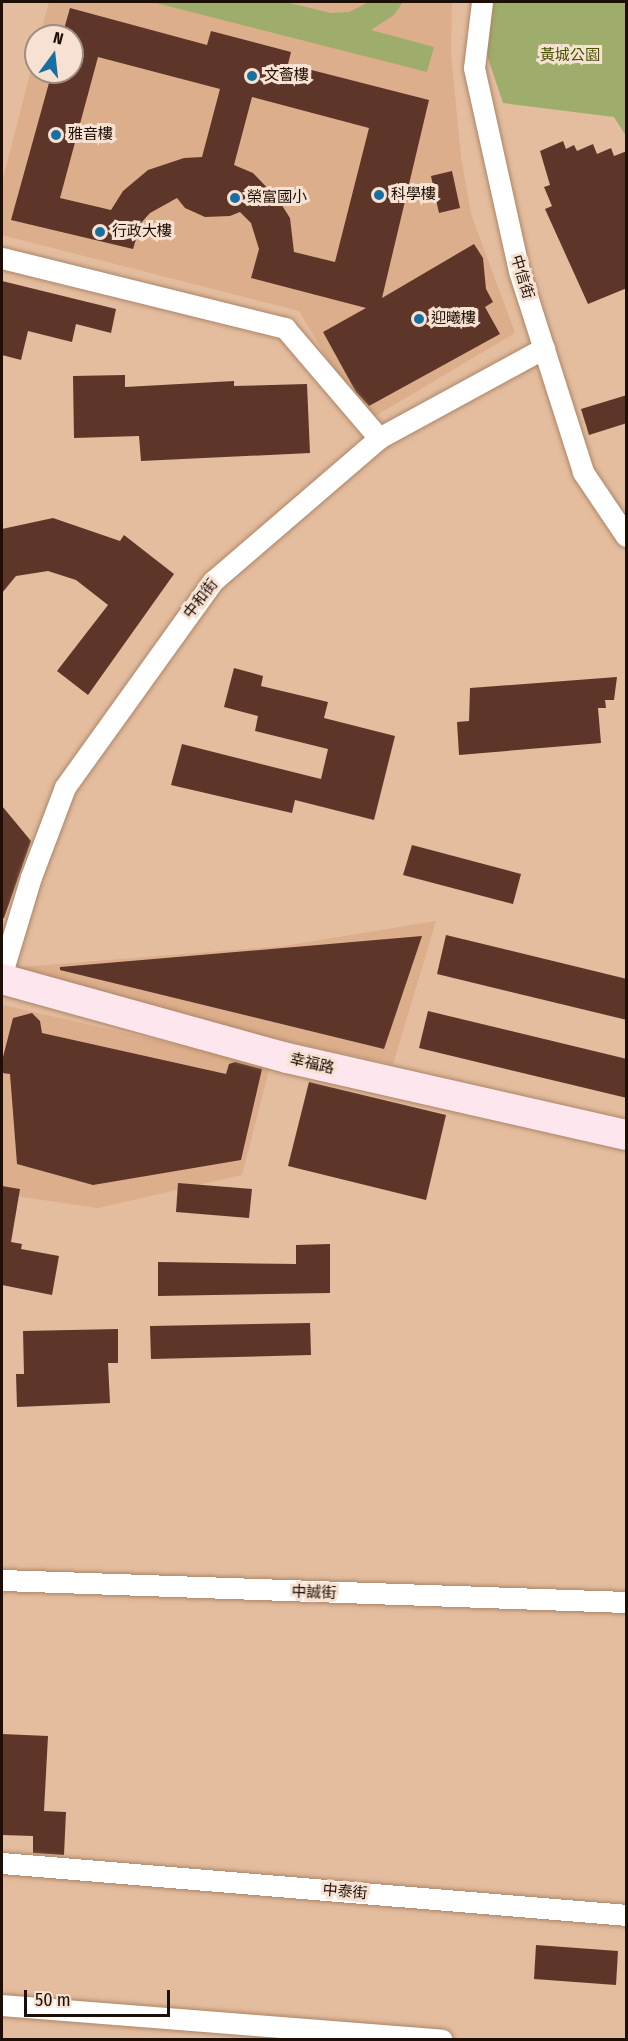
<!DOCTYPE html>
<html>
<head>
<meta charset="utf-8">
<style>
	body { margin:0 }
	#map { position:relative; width:628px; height:2041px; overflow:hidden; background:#e4bc9e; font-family:"Fira Sans Condensed","Noto Sans TC",sans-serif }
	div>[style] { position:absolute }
	.built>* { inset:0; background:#dcae8b }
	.green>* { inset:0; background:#9ead6b }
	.building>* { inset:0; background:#5e3629 }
	.roads { filter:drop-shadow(0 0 2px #ab8568) drop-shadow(0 0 2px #ab8568) }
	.street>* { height:21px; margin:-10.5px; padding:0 10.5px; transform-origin:10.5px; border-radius:10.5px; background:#fff }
	.secondary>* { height:30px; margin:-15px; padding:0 15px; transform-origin:15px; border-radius:15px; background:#fee6ee }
	.dots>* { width:16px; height:16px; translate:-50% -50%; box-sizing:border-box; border:3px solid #f6e1d2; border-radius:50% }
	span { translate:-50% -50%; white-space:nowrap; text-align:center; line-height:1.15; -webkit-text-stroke:6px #f6e1d2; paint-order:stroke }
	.park-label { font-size:15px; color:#465200 }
	.poi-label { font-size:15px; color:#1d0f05 }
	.left { translate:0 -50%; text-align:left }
	.street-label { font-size:15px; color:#1d0f05 }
	.frame { position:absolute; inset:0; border:3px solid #1d0f05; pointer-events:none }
	.north { position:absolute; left:24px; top:24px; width:60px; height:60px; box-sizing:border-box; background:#f6e1d2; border:2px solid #9f8d80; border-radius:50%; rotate:15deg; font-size:16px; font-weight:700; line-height:24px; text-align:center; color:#1d0f05 }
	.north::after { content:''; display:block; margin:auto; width:21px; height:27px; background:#1870a0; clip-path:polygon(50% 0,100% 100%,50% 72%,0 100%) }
	.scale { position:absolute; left:24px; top:1990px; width:146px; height:27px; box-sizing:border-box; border:3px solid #1d0f05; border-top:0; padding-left:8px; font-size:18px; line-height:21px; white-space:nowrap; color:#1d0f05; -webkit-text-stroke:4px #f6e1d2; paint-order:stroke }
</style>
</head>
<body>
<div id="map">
	<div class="built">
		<div style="clip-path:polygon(49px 2px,452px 2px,451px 54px,461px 157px,471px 214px,515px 333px,365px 422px,299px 311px,2px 235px,2px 183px,36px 50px,36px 72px,72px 72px,72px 36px,40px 36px)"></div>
		<div style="clip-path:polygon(436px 921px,393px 1064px,20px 983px,8px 968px,284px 946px)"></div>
		<div style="clip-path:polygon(3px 1005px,270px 1066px,242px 1175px,98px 1208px,2px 1194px)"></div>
	</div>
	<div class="green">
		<div style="clip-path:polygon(152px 2px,285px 2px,331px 13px,349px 12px,369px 2px,403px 2px,394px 15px,371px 30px,434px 47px,427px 72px)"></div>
		<div style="clip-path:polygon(490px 2px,626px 2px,626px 136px,614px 117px,503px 103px,485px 49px)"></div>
	</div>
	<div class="building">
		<div style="clip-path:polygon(evenodd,70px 8px,207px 45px,211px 31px,291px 52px,288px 64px,429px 100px,382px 298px,474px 244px,483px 258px,486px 289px,493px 302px,485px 307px,500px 334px,369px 406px,356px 392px,323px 332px,366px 308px,251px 278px,259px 249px,251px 223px,240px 212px,230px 216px,205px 217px,185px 208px,177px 198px,150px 213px,141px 223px,133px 249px,11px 220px,52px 72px,72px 72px,72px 36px,62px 36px,70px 8px,98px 57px,220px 89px,202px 157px,184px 158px,148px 170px,123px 191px,111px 210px,60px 198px,98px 57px,70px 8px,252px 97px,369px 128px,335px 262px,294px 252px,290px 218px,278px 199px,253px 173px,234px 165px,252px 97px)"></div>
		<div style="clip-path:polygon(563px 141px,566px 149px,574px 145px,577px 151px,593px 144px,597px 154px,611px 148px,614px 156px,627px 151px,627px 288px,588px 304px,545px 209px,552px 206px,544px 187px,550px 185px,540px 151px)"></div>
		<div style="clip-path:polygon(452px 171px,460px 208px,439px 213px,431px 176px)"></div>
		<div style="clip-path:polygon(2px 281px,116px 309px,111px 333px,76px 324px,72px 342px,28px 331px,21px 360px,2px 355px)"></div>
		<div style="clip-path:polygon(125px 375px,125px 387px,234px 381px,234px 386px,307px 384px,310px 453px,141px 461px,139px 436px,74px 438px,73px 376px)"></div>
		<div style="clip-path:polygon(627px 395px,627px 423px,589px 435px,581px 409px)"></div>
		<div style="clip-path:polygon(53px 518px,120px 541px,124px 535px,174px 574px,88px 695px,57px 671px,108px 605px,76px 580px,48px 571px,16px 576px,2px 593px,2px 529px)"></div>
		<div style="clip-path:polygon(234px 668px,263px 676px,261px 686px,328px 702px,324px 718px,395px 736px,374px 820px,295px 800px,292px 813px,171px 785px,182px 744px,321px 779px,328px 749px,255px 731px,258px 716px,224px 707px)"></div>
		<div style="clip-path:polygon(617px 677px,614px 700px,605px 700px,606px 708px,598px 708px,601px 743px,459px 755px,457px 722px,469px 721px,470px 688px)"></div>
		<div style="clip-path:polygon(2px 806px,31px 841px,4px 918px,2px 918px)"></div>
		<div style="clip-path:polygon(412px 845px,521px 874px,513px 904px,403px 875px)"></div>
		<div style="clip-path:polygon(446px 935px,627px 979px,627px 1020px,437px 974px)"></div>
		<div style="clip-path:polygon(422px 936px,384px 1049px,60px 970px,60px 967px)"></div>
		<div style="clip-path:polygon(428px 1011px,627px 1059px,627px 1098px,419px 1048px)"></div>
		<div style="clip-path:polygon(32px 1013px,40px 1021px,42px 1033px,226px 1074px,229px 1064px,235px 1062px,262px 1069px,241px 1160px,93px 1185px,17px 1164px,10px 1074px,2px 1073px,2px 1061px,13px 1018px)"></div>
		<div style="clip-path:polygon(309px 1082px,446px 1115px,426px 1200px,288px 1166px)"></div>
		<div style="clip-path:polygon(178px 1183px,252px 1189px,249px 1218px,176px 1212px)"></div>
		<div style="clip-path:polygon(2px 1186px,20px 1189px,11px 1242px,22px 1244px,21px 1249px,59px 1256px,52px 1295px,2px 1285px)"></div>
		<div style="clip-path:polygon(330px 1244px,330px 1293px,158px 1296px,158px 1262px,296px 1264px,296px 1245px)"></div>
		<div style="clip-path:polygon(310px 1323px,311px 1355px,151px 1359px,150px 1326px)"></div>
		<div style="clip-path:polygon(118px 1329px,118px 1363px,108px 1363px,110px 1403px,17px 1407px,16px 1374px,24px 1374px,23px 1331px)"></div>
		<div style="clip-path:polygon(2px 1734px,48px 1736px,44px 1811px,66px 1812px,64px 1855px,33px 1853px,33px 1836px,2px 1835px)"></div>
		<div style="clip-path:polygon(536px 1945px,618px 1951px,616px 1985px,534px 1979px)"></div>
	</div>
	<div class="roads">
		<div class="street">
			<div style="left:482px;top:2px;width:66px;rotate:96.9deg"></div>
			<div style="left:474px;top:68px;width:208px;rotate:77.5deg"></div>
			<div style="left:519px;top:271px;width:211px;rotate:72.3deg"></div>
			<div style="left:583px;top:472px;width:77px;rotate:56.1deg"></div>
			<div style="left:2px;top:258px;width:292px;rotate:13.9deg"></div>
			<div style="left:285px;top:328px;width:145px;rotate:49.5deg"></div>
			<div style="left:2px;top:973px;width:100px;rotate:-73.2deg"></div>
			<div style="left:31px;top:877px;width:96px;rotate:-69.3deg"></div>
			<div style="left:65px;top:787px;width:254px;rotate:-54.3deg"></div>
			<div style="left:213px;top:581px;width:219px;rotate:-40.7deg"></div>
			<div style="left:379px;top:438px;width:188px;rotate:-28.6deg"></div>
			<div style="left:2px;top:1580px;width:624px;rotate:2.02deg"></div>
			<div style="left:2px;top:1863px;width:626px;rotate:4.76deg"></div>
			<div style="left:2px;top:2005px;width:441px;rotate:4.5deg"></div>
		</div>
		<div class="secondary">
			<div style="left:2px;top:979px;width:296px;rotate:15.5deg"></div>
			<div style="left:287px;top:1058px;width:348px;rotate:12.8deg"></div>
		</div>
	</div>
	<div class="dots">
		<div style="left:252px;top:76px;background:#1870a0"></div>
		<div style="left:56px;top:135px;background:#1870a0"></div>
		<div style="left:379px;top:195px;background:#1870a0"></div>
		<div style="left:235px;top:198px;background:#1870a0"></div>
		<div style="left:100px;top:232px;background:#1870a0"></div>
		<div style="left:419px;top:319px;background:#1870a0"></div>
	</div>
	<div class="park-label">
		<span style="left:570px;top:56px">黃城公園</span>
	</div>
	<div class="poi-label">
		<span class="left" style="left:264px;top:76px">文薈樓</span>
		<span class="left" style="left:68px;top:135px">雅音樓</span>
		<span class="left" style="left:391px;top:195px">科學樓</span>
		<span class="left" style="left:247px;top:198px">榮富國小</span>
		<span class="left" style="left:112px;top:232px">行政大樓</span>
		<span class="left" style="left:431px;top:319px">迎曦樓</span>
	</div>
	<div class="street-label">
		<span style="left:522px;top:277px;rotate:73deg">中信街</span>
		<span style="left:201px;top:599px;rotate:-52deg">中和街</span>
		<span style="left:312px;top:1064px;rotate:13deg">幸福路</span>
		<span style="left:314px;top:1593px;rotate:2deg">中誠街</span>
		<span style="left:345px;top:1892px;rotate:5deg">中泰街</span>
	</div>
	<div class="frame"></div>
	<div class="north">N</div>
	<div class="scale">50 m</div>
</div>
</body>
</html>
